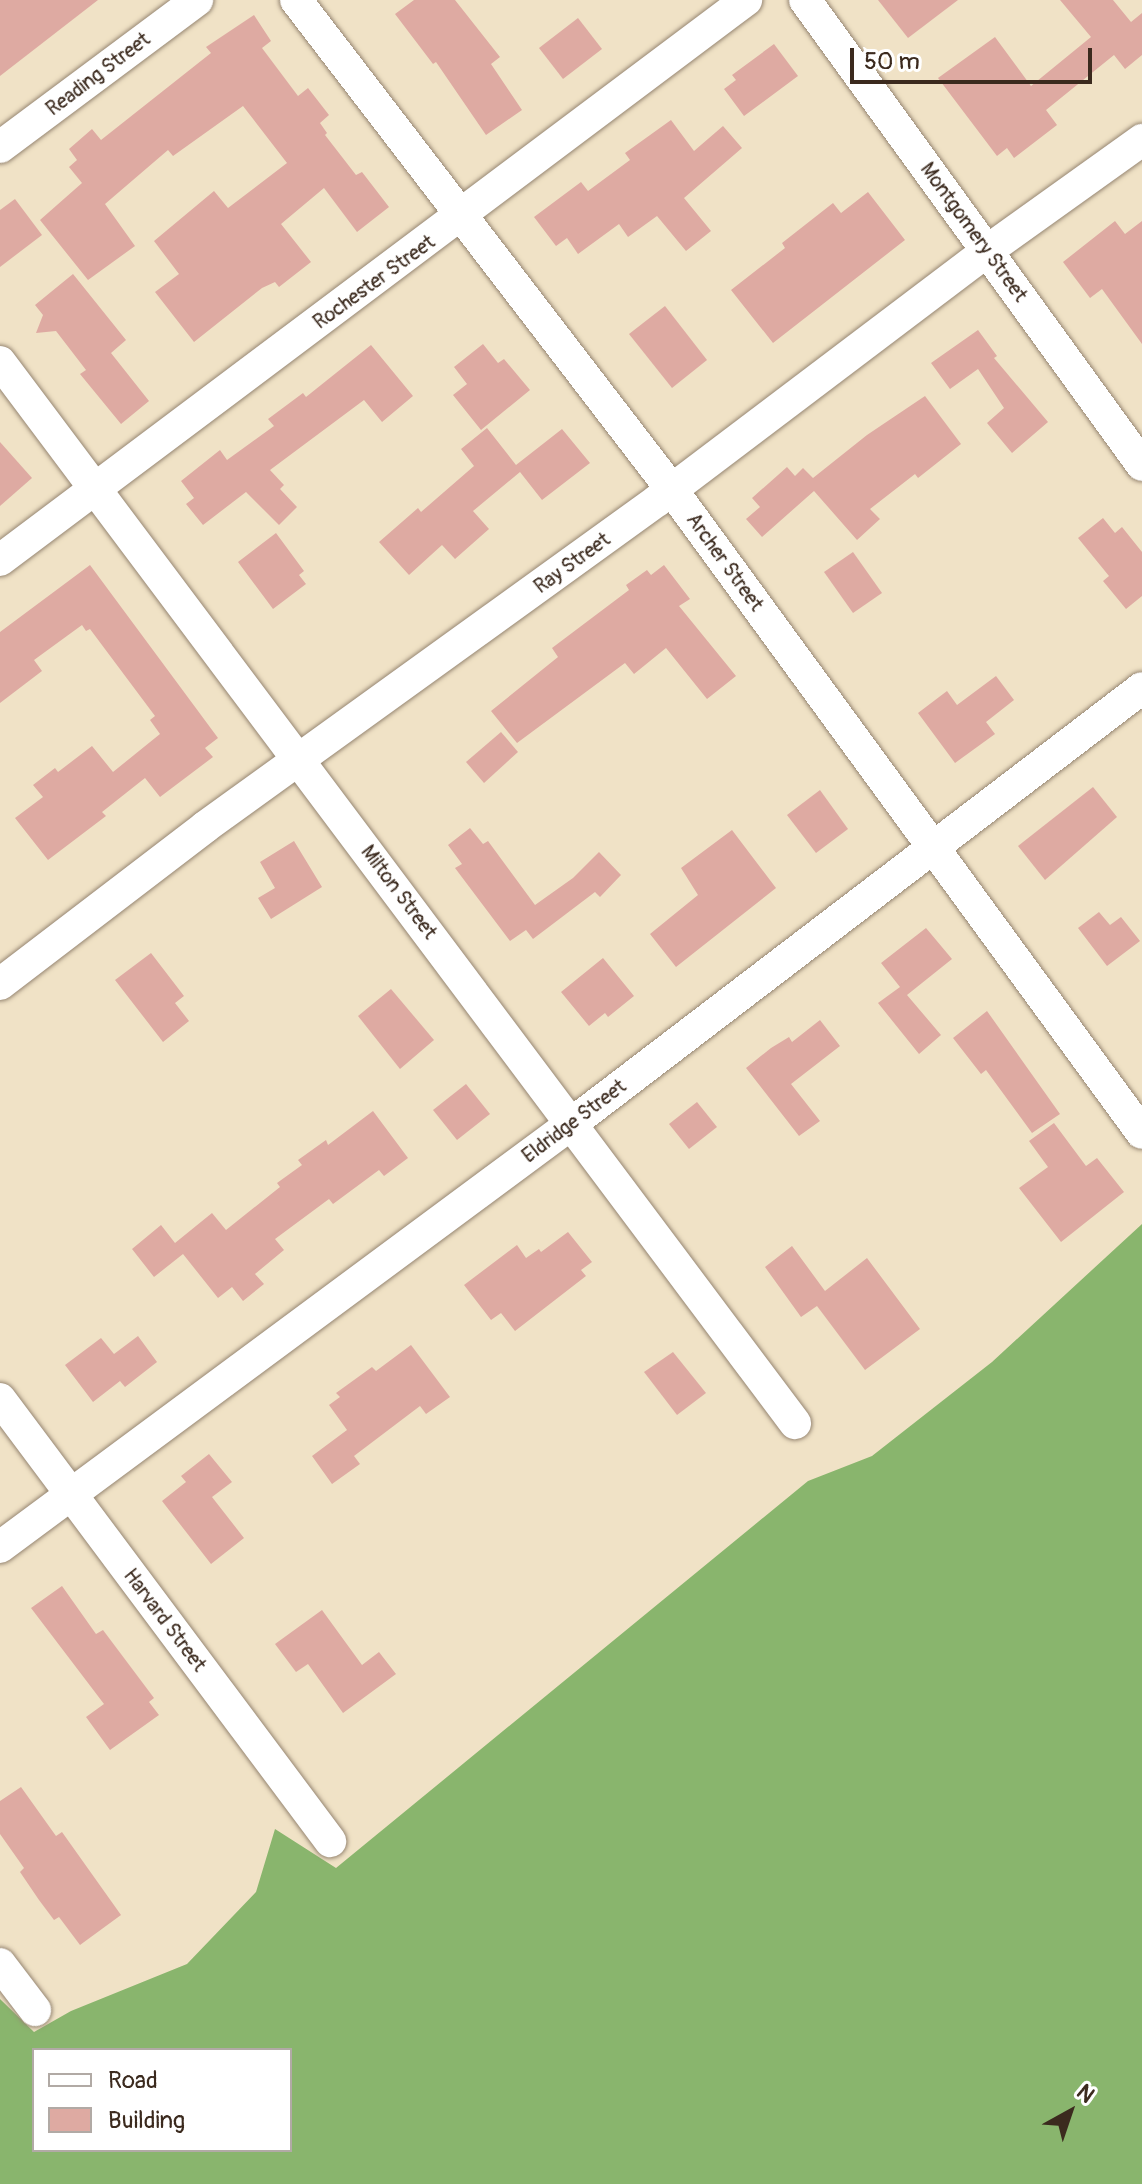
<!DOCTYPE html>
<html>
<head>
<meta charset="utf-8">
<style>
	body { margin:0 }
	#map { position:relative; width:1142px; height:2184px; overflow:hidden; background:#f0e2c6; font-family:Pangolin,sans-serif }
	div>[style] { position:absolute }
	.forest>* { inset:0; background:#89b56d }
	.building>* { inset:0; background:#deaaa2 }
	.roads { filter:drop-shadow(0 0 2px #968672) drop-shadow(0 0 2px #968672) }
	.minor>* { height:32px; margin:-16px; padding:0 16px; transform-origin:16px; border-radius:16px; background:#fff }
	span { translate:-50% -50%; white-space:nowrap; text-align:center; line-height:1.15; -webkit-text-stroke:6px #fff; paint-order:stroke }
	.street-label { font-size:20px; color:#3b2a1e }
	.legend { position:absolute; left:32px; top:2048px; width:260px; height:104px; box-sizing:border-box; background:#fff; border:2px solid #b1aaa5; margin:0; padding:10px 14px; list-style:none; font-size:24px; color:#3b2a1e }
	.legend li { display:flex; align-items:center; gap:16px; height:40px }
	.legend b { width:40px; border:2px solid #b1aaa5 }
	.north { position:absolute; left:1030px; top:2072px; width:80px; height:80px; -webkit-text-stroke:6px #fff; paint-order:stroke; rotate:40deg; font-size:22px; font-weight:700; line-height:32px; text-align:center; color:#3b2a1e }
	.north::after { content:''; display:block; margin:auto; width:28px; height:36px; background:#3b2a1e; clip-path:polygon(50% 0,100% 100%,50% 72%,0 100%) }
	.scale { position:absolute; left:850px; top:48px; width:242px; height:36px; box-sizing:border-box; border:4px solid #3b2a1e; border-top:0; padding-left:10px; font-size:24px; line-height:28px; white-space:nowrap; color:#3b2a1e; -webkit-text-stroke:6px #fff; paint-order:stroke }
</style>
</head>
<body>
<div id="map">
	<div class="forest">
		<div style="clip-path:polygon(evenodd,1142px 1224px,1142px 2184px,0 2184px,0 1999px,34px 2032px,71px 2011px,187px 1964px,256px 1892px,275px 1829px,336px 1868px,808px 1481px,872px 1456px,992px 1362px,1142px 1224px,34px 2050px,290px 2050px,290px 2150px,34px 2150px,34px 2050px)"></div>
	</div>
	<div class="building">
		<div style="clip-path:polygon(0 0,98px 0,0 76px)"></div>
		<div style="clip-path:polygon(414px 0,455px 0,500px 57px,491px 64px,522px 110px,486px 135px,436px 62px,433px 64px,395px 14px)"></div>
		<div style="clip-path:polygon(878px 0,958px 0,908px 38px)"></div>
		<div style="clip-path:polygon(1060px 0,1113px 0,1131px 22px,1142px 13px,1142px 55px,1125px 69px,1114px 55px,1046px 110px,1057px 125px,1014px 158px,1007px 148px,997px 156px,938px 78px,995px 37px,1031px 86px,1091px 37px)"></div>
		<div style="clip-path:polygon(254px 15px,271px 41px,262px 48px,298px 96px,308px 88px,329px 115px,320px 123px,327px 133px,325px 135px,356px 175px,362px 172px,389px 207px,357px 232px,324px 188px,281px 224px,311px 262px,279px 287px,275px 282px,262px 288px,194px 342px,155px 292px,179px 274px,154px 241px,214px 191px,228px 208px,287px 163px,243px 106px,173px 156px,168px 150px,105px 204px,135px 246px,88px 280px,40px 220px,82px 183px,69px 167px,77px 160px,69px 149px,92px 129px,101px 140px,211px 53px,206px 47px)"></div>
		<div style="clip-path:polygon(578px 18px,602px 49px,563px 79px,539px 48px)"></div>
		<div style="clip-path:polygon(774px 44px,798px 76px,744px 116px,724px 89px,736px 80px,732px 75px)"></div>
		<div style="clip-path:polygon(671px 120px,694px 151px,723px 126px,742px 148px,684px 198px,711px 231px,686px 251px,657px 216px,628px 237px,619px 224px,578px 254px,567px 238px,556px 246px,534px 217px,581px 182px,588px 191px,630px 160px,625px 153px)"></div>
		<div style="clip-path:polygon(868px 192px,905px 240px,773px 343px,731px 290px,785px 248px,782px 243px,833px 203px,841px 213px)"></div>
		<div style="clip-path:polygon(15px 199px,42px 235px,0 267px,0 210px)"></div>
		<div style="clip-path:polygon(1115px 221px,1125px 234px,1142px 221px,1142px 344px,1102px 289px,1090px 298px,1063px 262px)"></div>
		<div style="clip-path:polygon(73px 274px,126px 340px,111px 353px,149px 401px,121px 424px,80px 374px,86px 370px,56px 331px,36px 333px,43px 315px,35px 305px)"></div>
		<div style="clip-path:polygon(665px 306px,707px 360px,672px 388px,629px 334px)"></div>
		<div style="clip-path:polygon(978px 330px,997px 356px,994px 358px,1048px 422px,1012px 453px,987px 423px,1004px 408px,978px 369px,950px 389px,931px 363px)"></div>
		<div style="clip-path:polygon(483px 344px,498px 363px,504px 359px,530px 390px,481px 430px,453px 395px,467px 384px,454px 367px)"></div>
		<div style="clip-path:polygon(371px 345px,413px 396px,382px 422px,364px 400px,270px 470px,284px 485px,280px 489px,297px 507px,279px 525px,246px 492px,203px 525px,186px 504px,194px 498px,181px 481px,220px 450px,227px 460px,274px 426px,268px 419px,303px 393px,306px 397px)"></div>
		<div style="clip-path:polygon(925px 396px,961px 444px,918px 478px,915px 474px,870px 509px,880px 519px,857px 540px,814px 491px,762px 537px,746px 519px,760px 507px,752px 498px,787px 467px,795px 476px,803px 468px,813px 478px,867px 435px)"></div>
		<div style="clip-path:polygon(487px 428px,516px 465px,562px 429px,590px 463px,542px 500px,520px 472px,473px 511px,489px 529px,455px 559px,442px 545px,409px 575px,379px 542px,418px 508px,421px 512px,474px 466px,461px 449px)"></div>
		<div style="clip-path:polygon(0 442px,32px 478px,0 506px)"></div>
		<div style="clip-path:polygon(1103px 518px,1115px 533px,1122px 527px,1142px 552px,1142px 596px,1126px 609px,1103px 581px,1109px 576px,1078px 538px)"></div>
		<div style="clip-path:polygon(276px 533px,304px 571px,299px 575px,306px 584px,273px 609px,238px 562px)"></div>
		<div style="clip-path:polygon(853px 552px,882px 593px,853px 613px,824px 572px)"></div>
		<div style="clip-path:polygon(90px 565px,218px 738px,205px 748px,213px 757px,160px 797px,145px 778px,102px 812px,106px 816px,48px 860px,15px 818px,43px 797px,33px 785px,55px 768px,58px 772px,92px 746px,113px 772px,160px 734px,150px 720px,155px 716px,90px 629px,86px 631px,82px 625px,34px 660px,42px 671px,0 703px,0 632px)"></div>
		<div style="clip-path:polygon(664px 565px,690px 599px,679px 606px,736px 676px,707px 699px,666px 648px,634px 674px,625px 663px,517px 743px,491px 711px,558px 657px,552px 648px,629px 590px,626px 585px,647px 570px,651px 575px)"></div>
		<div style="clip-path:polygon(996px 676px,1014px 700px,986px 722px,995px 734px,955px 763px,918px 713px,947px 691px,957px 705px)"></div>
		<div style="clip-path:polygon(501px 732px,518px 752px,484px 783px,466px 762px)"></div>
		<div style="clip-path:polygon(1093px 787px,1117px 817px,1045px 880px,1018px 846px)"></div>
		<div style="clip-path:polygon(820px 790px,848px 829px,816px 853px,787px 815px)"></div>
		<div style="clip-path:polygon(470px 828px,483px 844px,488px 841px,535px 905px,573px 878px,599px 852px,621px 875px,600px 897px,595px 892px,533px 939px,526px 930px,510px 941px,455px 868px,462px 864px,448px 845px)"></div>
		<div style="clip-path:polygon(732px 830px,776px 888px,676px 967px,650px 934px,698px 895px,681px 868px)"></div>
		<div style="clip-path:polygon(294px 841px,322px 887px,271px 919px,258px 898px,275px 888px,260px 862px)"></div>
		<div style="clip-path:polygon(1099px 912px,1110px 925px,1121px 917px,1140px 941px,1107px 966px,1078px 928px)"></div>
		<div style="clip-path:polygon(926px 928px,952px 959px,907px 995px,941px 1035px,919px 1054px,878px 1003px,900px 987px,881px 963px)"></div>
		<div style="clip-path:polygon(151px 953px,184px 996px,175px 1003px,189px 1021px,163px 1042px,115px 980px)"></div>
		<div style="clip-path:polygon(603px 958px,634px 996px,608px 1017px,605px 1013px,589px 1026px,561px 992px)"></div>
		<div style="clip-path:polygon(391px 989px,434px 1040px,400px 1069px,358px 1016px)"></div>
		<div style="clip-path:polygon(987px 1011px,1060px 1114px,1032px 1133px,986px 1070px,981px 1074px,953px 1038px)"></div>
		<div style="clip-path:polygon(820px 1020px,840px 1046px,791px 1084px,820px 1121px,799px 1136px,746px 1068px,771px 1048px,789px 1037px,792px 1042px)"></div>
		<div style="clip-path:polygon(466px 1084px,490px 1114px,457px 1140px,433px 1110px)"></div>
		<div style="clip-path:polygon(697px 1102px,717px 1127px,689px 1149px,669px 1124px)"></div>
		<div style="clip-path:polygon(373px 1111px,408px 1158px,384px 1176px,379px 1170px,333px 1204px,329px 1199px,275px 1239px,284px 1250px,255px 1274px,264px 1284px,243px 1301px,232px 1287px,218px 1298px,183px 1254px,154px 1277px,132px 1249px,161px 1225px,175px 1243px,212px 1213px,226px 1230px,280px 1187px,277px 1183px,302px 1165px,298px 1160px,326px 1140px,328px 1145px)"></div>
		<div style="clip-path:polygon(1054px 1123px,1086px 1166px,1097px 1158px,1124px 1192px,1061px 1242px,1019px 1188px,1048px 1167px,1029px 1141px)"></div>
		<div style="clip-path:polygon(568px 1232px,592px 1262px,581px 1270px,586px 1276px,515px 1331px,501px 1313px,491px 1320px,464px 1285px,517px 1245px,526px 1258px,539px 1249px,541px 1252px)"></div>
		<div style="clip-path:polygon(792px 1246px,825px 1291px,867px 1258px,920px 1329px,865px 1370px,817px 1306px,801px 1317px,765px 1267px)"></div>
		<div style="clip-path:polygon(138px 1336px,157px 1362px,125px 1387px,120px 1381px,93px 1402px,65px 1365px,101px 1338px,114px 1354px)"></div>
		<div style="clip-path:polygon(411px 1345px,450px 1397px,426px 1414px,420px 1406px,354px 1456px,360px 1464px,332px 1484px,312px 1456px,347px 1430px,329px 1405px,340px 1397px,336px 1393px,372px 1367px,376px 1371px)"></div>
		<div style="clip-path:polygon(673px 1352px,706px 1393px,677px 1415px,644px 1372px)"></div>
		<div style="clip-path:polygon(209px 1454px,232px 1482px,212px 1497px,244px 1538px,211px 1564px,162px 1501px,186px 1482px,181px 1476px)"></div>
		<div style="clip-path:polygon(62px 1586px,96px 1634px,103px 1630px,154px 1698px,149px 1702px,159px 1715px,110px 1750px,86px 1717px,104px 1704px,31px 1608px)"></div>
		<div style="clip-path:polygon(322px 1610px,362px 1665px,379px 1652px,396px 1674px,343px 1713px,308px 1664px,296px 1672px,275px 1644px)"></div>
		<div style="clip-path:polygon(21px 1787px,56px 1836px,62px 1832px,121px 1915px,80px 1945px,59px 1917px,54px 1920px,39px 1900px,20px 1872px,24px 1868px,0 1834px,0 1801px)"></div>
	</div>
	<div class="roads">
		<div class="minor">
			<div style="left:296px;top:0;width:618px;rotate:52.5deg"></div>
			<div style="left:672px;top:490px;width:796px;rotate:53.84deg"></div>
			<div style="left:805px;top:0;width:574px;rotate:54.07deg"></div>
			<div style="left:0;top:147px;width:246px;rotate:-36.7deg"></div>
			<div style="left:0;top:362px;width:1326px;rotate:53.16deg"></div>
			<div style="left:0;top:560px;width:933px;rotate:-36.89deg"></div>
			<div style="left:0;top:984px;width:258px;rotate:-37.4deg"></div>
			<div style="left:205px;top:827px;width:559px;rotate:-35.82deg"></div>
			<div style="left:658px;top:500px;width:413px;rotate:-37.1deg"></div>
			<div style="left:987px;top:251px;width:191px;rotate:-35.6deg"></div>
			<div style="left:0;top:1399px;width:552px;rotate:53.25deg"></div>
			<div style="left:0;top:1547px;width:711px;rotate:-36.53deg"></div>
			<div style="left:571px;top:1124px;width:718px;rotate:-37.36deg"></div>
			<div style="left:0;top:1964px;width:58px;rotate:52.7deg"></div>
		</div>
	</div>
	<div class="street-label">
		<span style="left:98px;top:74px;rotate:-37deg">Reading Street</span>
		<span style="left:974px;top:232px;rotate:54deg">Montgomery Street</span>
		<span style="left:374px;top:282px;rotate:-36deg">Rochester Street</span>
		<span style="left:725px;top:562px;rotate:54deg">Archer Street</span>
		<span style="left:572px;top:563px;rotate:-36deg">Ray Street</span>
		<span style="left:399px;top:892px;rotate:53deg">Milton Street</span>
		<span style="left:574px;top:1121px;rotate:-37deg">Eldridge Street</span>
		<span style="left:165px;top:1620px;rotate:53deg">Harvard Street</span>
	</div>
	<ul class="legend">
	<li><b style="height:10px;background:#fff"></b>Road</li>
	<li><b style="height:22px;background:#deaaa2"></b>Building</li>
	</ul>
	<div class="north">N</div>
	<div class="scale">50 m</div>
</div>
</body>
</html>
